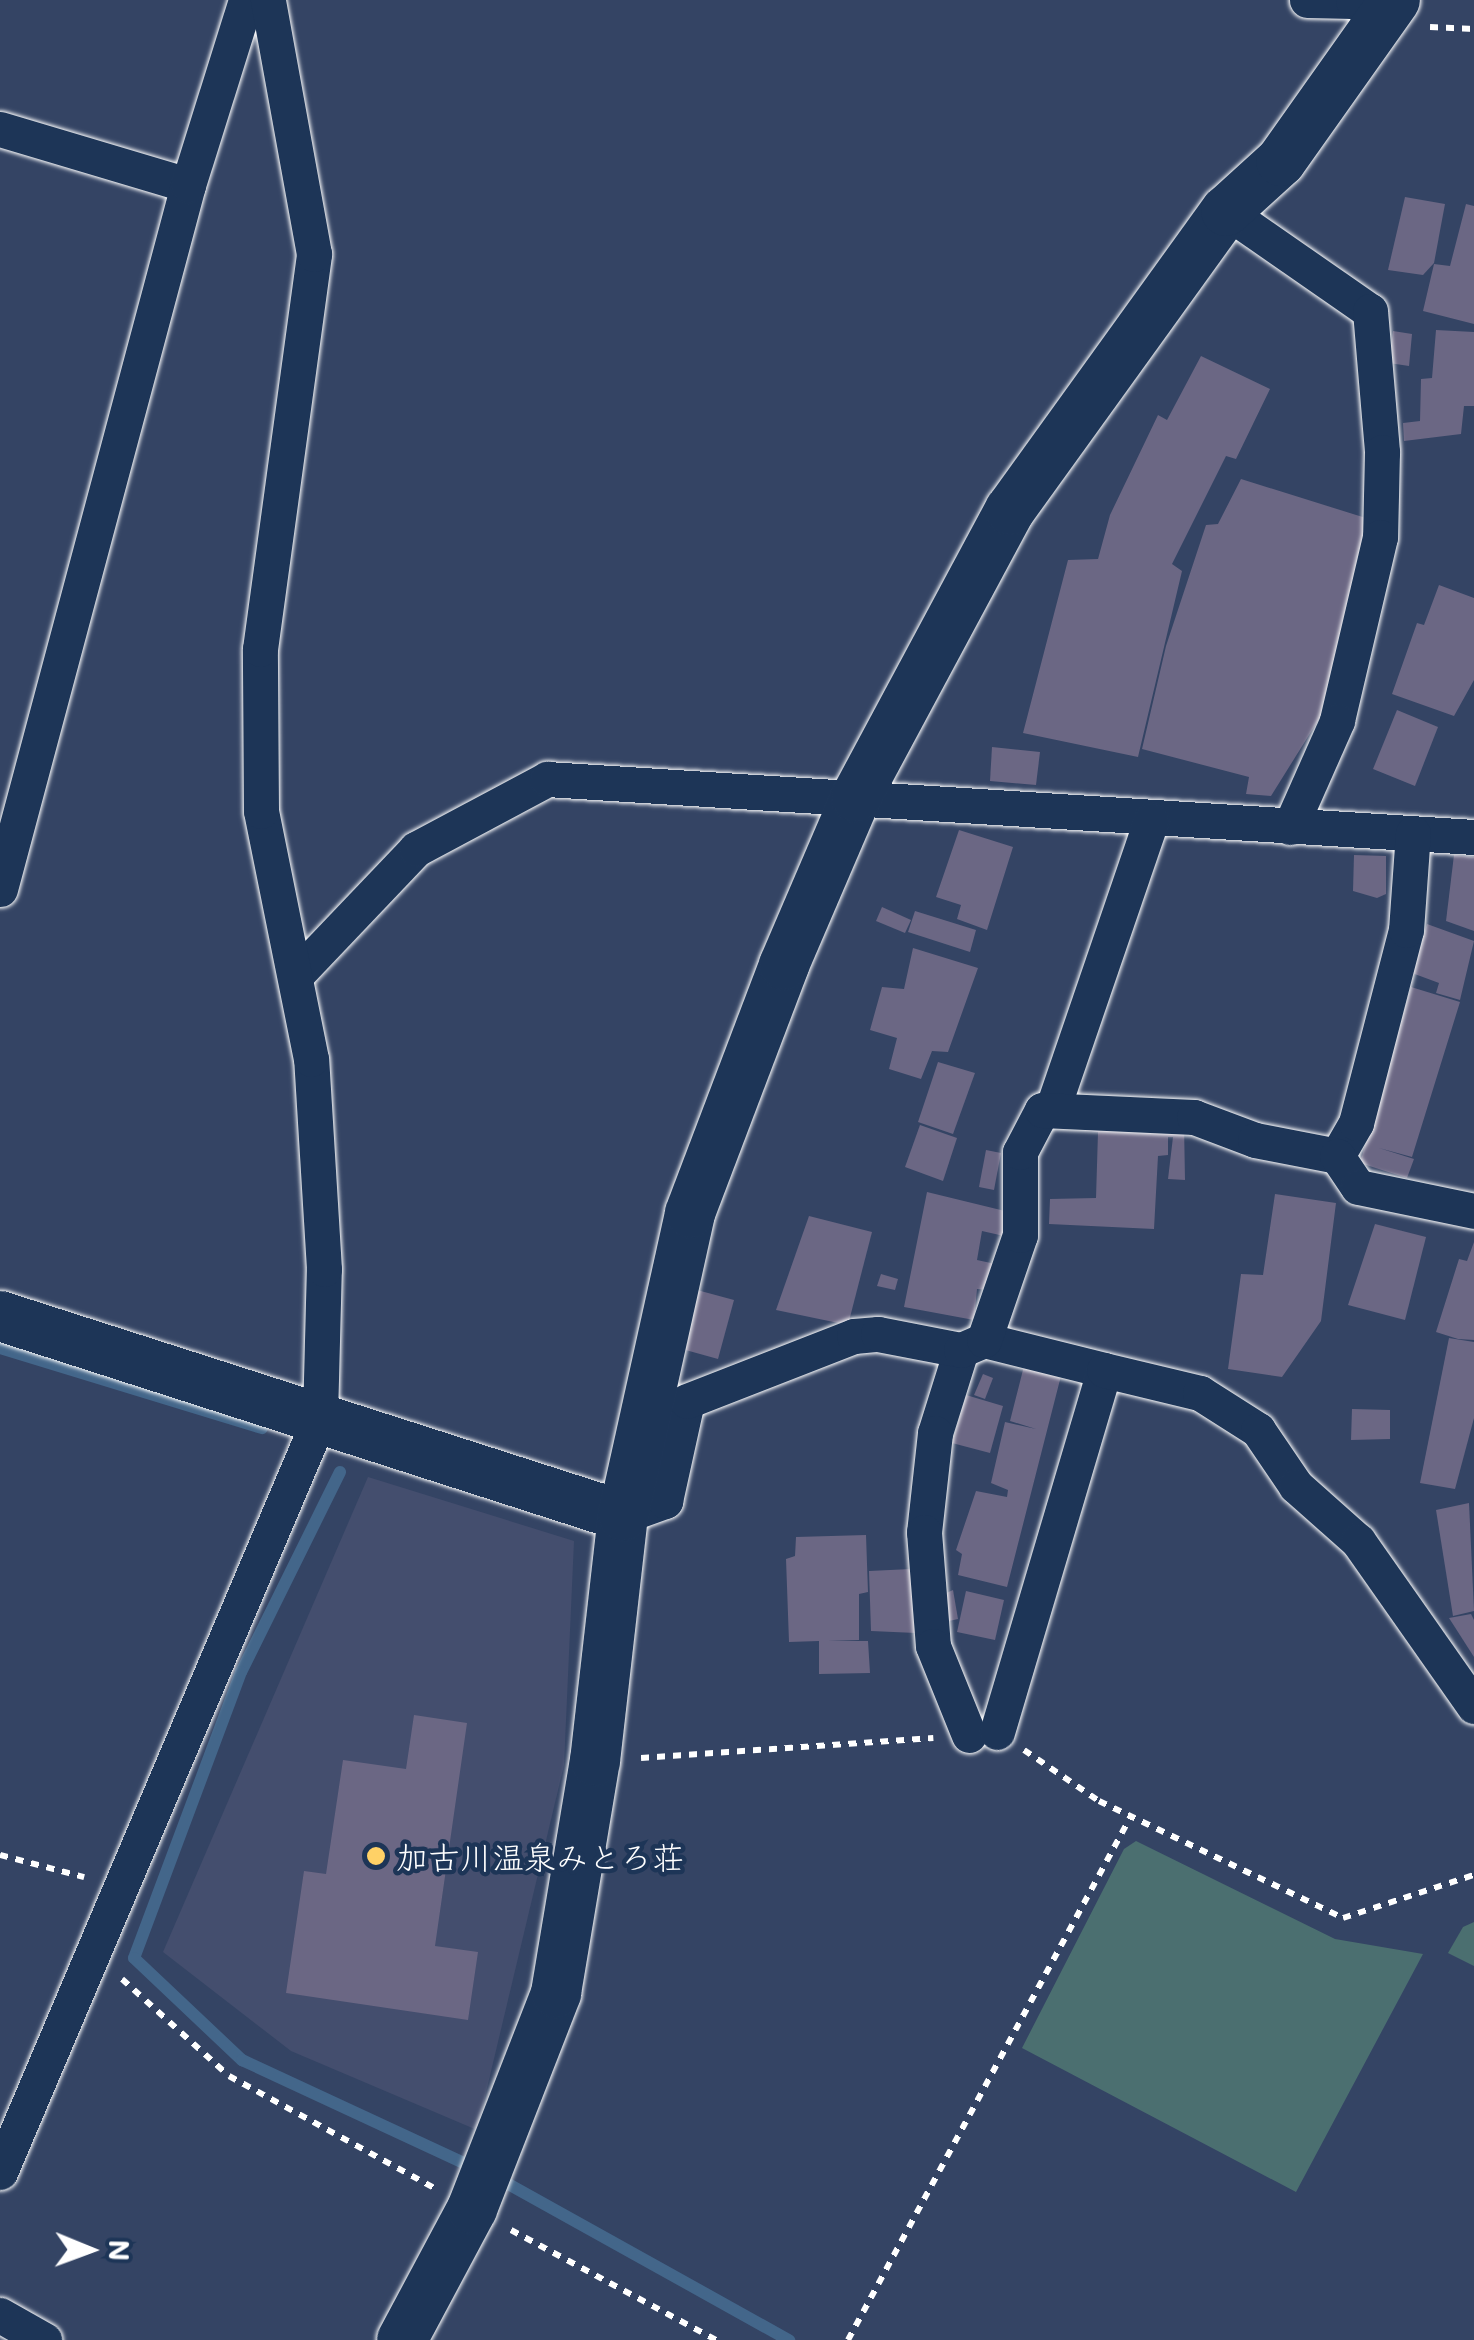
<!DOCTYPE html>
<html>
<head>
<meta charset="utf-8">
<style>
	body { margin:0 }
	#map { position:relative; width:1474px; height:2340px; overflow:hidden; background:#344464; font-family:Mali,"Klee One",sans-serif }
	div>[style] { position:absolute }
	.built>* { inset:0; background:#444e6e }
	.green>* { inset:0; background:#4b6f70 }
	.stream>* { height:12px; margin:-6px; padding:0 6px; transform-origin:6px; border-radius:6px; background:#43668a }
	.building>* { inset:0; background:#6b6784 }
	.path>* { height:6px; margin-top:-3px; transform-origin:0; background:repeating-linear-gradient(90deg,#fff 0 8px,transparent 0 16px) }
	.roads { filter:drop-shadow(0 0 2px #fff) drop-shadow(0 0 2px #fff) }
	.street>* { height:35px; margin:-17.5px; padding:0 17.5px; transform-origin:17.5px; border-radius:17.5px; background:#1d3557 }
	.secondary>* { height:50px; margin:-25px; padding:0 25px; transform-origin:25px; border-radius:25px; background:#1d3557 }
	.dots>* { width:28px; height:28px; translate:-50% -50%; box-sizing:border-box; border:5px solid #1d3557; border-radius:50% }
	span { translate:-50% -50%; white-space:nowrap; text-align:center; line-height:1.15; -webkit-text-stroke:9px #1d3557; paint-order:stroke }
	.poi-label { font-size:32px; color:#fff }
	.left { translate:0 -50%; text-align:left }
	.north { position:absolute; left:40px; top:2200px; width:100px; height:100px; -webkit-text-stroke:8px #1d3557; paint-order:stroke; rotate:91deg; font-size:28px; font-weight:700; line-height:40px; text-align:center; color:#fff }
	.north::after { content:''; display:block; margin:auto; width:35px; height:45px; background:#fff; clip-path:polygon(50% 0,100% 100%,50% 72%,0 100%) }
</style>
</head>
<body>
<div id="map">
	<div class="built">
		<div style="clip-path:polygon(368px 1477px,574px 1541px,564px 1765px,477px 2130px,291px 2051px,163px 1952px)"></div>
	</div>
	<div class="green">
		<div style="clip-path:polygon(1136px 1841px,1335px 1939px,1423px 1954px,1296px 2192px,1022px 2048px,1124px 1849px)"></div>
		<div style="clip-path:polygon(1474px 1922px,1474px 1966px,1448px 1953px,1463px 1927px)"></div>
	</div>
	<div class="stream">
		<div style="left:0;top:1348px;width:274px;rotate:17deg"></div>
		<div style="left:340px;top:1472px;width:223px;rotate:116.3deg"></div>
		<div style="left:241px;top:1672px;width:305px;rotate:110.5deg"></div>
		<div style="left:134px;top:1958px;width:149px;rotate:43.4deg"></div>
		<div style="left:242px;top:2060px;width:257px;rotate:24.9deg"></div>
		<div style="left:494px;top:2176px;width:338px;rotate:29.1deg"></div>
	</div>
	<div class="building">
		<div style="clip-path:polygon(1405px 197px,1445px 204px,1434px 263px,1423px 275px,1388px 270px)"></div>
		<div style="clip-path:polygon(1466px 204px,1474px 206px,1474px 324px,1423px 311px,1434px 264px,1450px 266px)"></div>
		<div style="clip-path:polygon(1436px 330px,1474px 332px,1474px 406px,1464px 406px,1461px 434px,1404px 441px,1403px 423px,1420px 421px,1421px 379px,1432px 378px)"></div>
		<div style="clip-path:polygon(1393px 331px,1412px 334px,1409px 366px,1389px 363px)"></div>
		<div style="clip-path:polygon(1201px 356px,1270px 389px,1236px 459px,1226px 456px,1172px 564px,1182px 571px,1138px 757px,1023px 733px,1068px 560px,1098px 559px,1110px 515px,1158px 415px,1167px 420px)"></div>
		<div style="clip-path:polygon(1241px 479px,1369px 519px,1324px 711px,1271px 796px,1246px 794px,1249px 777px,1142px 749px,1166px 646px,1206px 525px,1218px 524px)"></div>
		<div style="clip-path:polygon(1439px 585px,1474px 598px,1474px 680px,1454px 716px,1392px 694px,1417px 623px,1424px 625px)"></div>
		<div style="clip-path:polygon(1397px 710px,1438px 727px,1415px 786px,1373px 769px)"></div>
		<div style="clip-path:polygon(992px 747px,1040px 752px,1036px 785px,990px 781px)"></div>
		<div style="clip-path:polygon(959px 830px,1013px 847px,987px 930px,957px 919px,961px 905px,936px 897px)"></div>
		<div style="clip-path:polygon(1354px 855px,1386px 856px,1386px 894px,1377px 898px,1353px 891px)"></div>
		<div style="clip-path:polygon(1454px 855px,1474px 857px,1474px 931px,1446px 921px)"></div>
		<div style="clip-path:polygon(882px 907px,911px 920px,905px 933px,876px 921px)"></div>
		<div style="clip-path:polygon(915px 911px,976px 930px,970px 952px,908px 932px)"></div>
		<div style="clip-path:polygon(1427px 924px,1474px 941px,1460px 1000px,1436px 993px,1439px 983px,1412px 973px)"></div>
		<div style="clip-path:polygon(913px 948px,978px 968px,948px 1052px,932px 1051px,921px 1079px,889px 1069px,897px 1038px,870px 1030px,882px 987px,904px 989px)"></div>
		<div style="clip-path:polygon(1411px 987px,1460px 1002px,1412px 1157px,1379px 1148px,1414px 1159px,1407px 1178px,1360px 1163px)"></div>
		<div style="clip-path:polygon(938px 1062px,975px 1073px,953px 1134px,918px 1122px)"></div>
		<div style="clip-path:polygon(1087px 1120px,1184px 1124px,1185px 1180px,1168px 1179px,1173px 1137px,1168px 1137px,1168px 1155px,1158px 1156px,1154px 1229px,1049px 1224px,1050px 1199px,1096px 1198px,1098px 1132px,1084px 1130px)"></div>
		<div style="clip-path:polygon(920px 1125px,957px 1138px,943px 1181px,905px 1167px)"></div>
		<div style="clip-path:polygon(986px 1150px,1001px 1153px,994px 1190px,979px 1187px)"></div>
		<div style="clip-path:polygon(927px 1192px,1009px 1212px,1004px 1236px,982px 1231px,977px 1260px,1000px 1265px,989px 1290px,977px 1289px,974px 1320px,904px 1307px)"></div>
		<div style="clip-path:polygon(1275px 1194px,1336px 1203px,1321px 1321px,1282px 1377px,1228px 1369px,1241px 1274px,1263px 1275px)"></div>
		<div style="clip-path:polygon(809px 1216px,872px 1232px,848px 1325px,776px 1310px)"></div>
		<div style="clip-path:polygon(1375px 1224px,1426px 1237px,1405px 1320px,1348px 1305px)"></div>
		<div style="clip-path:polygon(1474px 1242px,1474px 1340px,1458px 1339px,1436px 1332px,1459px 1259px,1467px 1261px)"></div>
		<div style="clip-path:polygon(881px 1274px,898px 1279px,895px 1290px,877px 1286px)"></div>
		<div style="clip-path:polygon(697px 1290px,734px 1300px,718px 1359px,682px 1349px)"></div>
		<div style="clip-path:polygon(1449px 1338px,1474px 1342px,1474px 1418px,1455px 1489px,1420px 1483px)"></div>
		<div style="clip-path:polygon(1026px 1358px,1063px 1368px,1007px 1587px,958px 1575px,962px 1554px,956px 1550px,976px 1491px,1007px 1497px,1008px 1490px,991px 1483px,1005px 1422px,1036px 1429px,1010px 1421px)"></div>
		<div style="clip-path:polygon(983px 1374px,993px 1378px,985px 1399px,974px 1395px)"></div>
		<div style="clip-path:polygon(966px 1395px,1003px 1406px,990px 1453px,952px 1443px)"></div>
		<div style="clip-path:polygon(1352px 1409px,1390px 1410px,1390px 1439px,1351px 1440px)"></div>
		<div style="clip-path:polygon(1469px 1503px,1474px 1611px,1453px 1616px,1436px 1510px)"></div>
		<div style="clip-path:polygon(866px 1535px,868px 1592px,859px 1594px,859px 1640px,828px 1641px,868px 1641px,870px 1673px,819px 1674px,819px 1641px,789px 1642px,786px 1559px,795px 1556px,796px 1537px)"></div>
		<div style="clip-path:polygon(911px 1569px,916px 1633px,871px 1631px,869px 1571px)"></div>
		<div style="clip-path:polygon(953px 1590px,958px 1619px,949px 1621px,942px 1595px)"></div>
		<div style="clip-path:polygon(966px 1591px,1004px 1600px,995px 1640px,957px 1632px)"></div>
		<div style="clip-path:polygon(1471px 1614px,1474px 1620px,1474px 1657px,1449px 1618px)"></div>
		<div style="clip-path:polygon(414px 1715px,467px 1723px,435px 1946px,478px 1952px,468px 2020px,286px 1993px,304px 1871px,326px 1874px,343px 1760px,406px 1769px)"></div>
	</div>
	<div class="path">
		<div style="left:1430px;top:27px;width:44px;rotate:2.6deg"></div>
		<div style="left:1024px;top:1750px;width:91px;rotate:34.2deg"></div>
		<div style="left:1099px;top:1801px;width:271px;rotate:25.6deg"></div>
		<div style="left:1343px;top:1918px;width:138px;rotate:-18.2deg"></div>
		<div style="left:641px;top:1758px;width:293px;rotate:-3.9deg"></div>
		<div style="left:0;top:1855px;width:87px;rotate:14.7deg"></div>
		<div style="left:122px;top:1979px;width:144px;rotate:42.2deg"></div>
		<div style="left:229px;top:2076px;width:234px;rotate:28.6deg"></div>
		<div style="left:511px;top:2230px;width:233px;rotate:28.2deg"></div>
		<div style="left:848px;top:2340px;width:596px;rotate:-61.63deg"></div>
	</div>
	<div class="roads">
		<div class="street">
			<div style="left:1307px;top:0;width:46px;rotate:1.2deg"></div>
			<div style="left:1353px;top:1px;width:33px;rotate:25deg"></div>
			<div style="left:0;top:129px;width:196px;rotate:16.6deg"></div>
			<div style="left:1226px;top:211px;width:175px;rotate:34.8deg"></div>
			<div style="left:1370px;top:311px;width:142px;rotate:85.1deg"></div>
			<div style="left:1382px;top:452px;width:85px;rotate:91.3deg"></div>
			<div style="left:1380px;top:537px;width:189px;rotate:103.2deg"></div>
			<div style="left:1337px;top:721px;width:116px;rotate:113.9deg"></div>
			<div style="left:0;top:889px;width:729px;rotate:-75.05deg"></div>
			<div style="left:188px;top:185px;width:194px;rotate:-72.6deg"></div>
			<div style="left:298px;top:973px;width:171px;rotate:-46.4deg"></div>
			<div style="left:416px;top:849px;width:149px;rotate:-28.1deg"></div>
			<div style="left:547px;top:779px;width:929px;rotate:3.58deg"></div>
			<div style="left:1053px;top:1107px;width:303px;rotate:-71.1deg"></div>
			<div style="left:1337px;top:1156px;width:38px;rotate:-60deg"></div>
			<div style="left:1356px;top:1123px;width:199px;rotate:-75.5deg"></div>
			<div style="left:1406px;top:930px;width:97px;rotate:-85.9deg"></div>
			<div style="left:984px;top:1340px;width:124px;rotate:14deg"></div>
			<div style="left:961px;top:1350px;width:87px;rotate:107.4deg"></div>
			<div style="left:935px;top:1433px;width:100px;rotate:96.3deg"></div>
			<div style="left:924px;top:1532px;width:114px;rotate:85.5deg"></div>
			<div style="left:933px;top:1646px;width:96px;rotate:68deg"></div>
			<div style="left:623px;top:1516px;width:45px;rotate:-19.7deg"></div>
			<div style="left:665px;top:1501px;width:102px;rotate:-77.6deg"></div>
			<div style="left:687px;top:1401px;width:179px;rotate:-21.3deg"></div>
			<div style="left:854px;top:1336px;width:24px;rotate:-5deg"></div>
			<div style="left:878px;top:1334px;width:85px;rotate:10.9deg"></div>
			<div style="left:961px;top:1350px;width:25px;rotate:-23deg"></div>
			<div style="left:984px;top:1340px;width:111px;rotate:-71.1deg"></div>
			<div style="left:1020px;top:1235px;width:83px;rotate:-90deg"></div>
			<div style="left:1020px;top:1152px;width:47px;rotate:-62.4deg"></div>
			<div style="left:1042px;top:1110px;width:152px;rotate:2.6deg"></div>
			<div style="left:1194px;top:1117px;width:65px;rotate:20.7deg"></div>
			<div style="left:1255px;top:1140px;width:84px;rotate:11deg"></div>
			<div style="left:1337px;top:1156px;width:37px;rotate:56deg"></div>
			<div style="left:1358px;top:1187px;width:118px;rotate:11.7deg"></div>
			<div style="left:997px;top:1732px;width:377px;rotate:-73.5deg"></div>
			<div style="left:1104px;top:1370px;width:99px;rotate:13.5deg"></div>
			<div style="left:1200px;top:1393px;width:69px;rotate:32.5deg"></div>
			<div style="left:1258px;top:1430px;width:68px;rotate:55.8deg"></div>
			<div style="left:1296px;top:1486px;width:83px;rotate:41.6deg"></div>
			<div style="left:1358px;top:1541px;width:202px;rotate:54.9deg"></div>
			<div style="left:0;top:2172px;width:820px;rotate:-67.03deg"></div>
			<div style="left:320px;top:1417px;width:148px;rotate:-88.5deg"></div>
			<div style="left:324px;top:1269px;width:210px;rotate:-93.5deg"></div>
			<div style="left:311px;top:1059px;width:253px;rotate:-101.4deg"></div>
			<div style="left:261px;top:811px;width:162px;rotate:-90.4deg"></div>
			<div style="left:260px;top:649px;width:399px;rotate:-82.2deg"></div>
			<div style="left:314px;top:254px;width:258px;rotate:-100.3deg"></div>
			<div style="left:0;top:2315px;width:51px;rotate:29.6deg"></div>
		</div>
		<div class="secondary">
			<div style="left:0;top:1316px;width:654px;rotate:17.8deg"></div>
			<div style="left:402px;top:2340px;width:149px;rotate:-61.9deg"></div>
			<div style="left:472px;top:2209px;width:232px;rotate:-68.7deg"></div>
			<div style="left:556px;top:1993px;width:235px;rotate:-80.5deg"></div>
			<div style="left:595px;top:1761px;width:247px;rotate:-83.5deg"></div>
			<div style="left:623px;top:1516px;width:310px;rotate:-77.5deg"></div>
			<div style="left:690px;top:1213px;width:265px;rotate:-69.2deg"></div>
			<div style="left:784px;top:965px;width:183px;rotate:-66.8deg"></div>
			<div style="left:856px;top:797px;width:326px;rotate:-61.8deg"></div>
			<div style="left:1010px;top:510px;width:369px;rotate:-54.2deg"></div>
			<div style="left:1226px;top:211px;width:74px;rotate:-42.3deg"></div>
			<div style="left:1281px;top:161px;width:197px;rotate:-54.7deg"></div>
		</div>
	</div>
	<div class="dots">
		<div style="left:376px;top:1856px;background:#ffd166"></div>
	</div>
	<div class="poi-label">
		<span class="left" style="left:396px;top:1856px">加古川温泉みとろ荘</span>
	</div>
	<div class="north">N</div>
</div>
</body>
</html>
